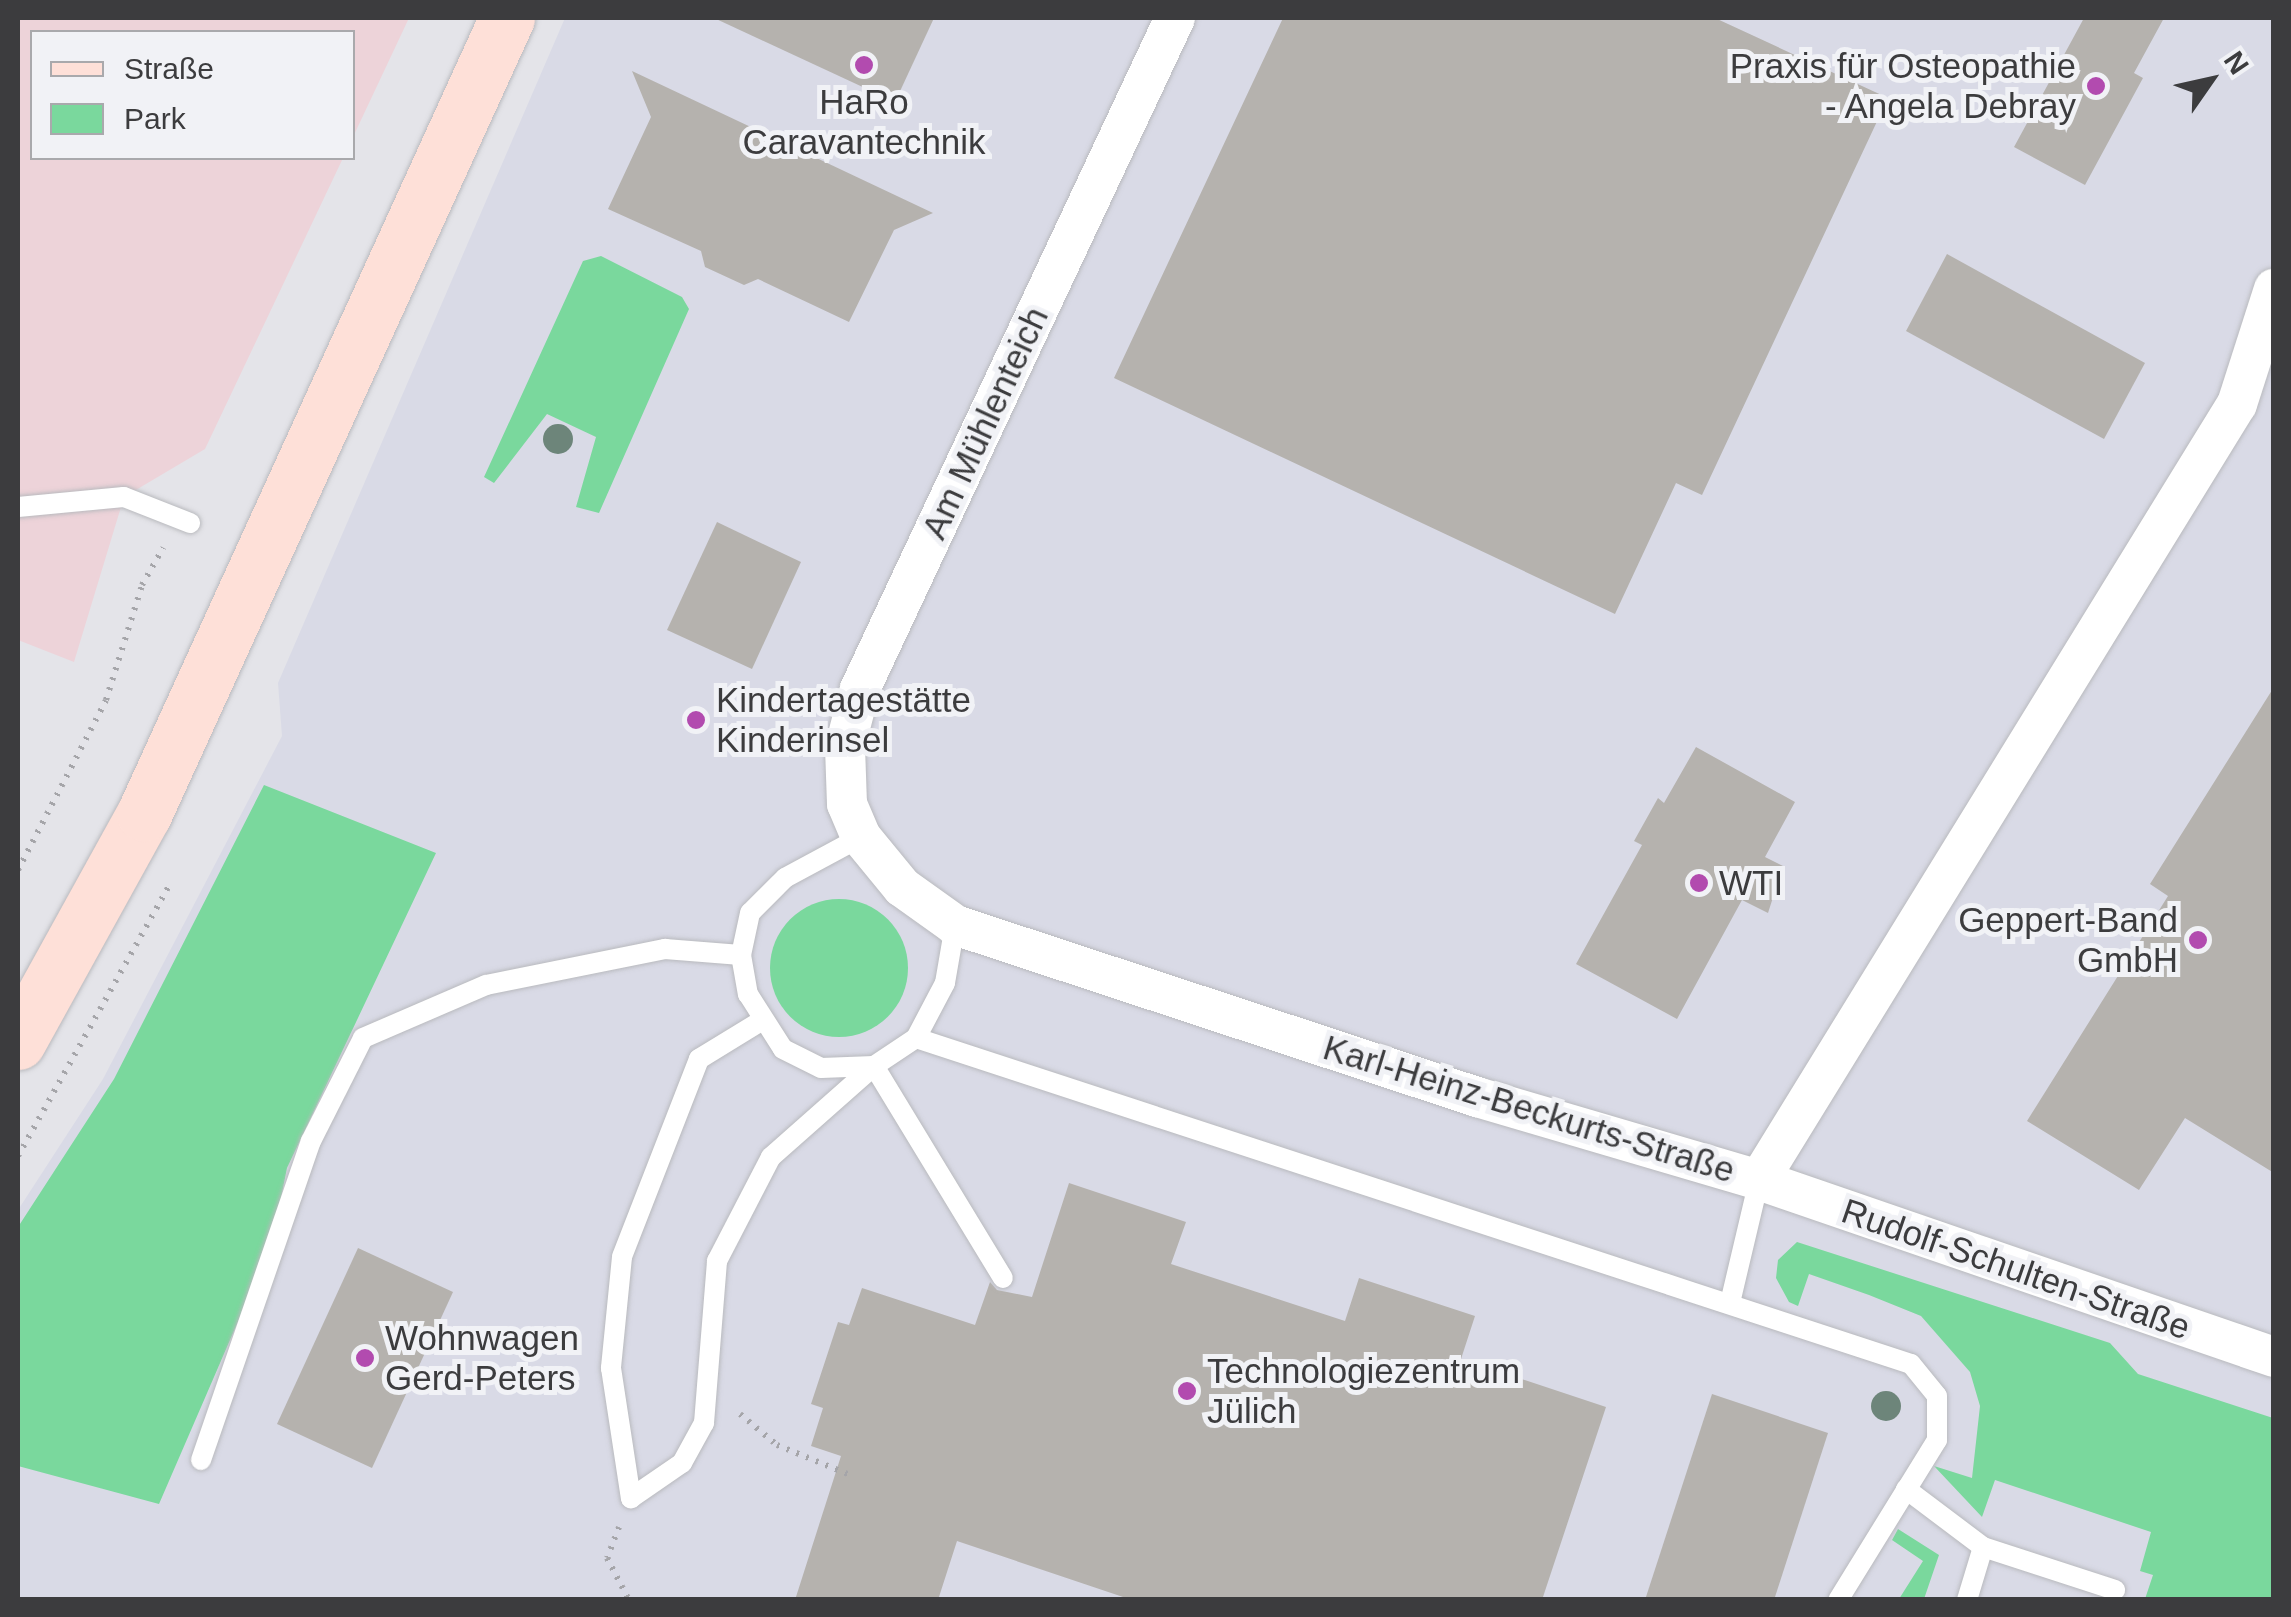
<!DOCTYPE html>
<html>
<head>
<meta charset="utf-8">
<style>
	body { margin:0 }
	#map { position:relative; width:2291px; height:1617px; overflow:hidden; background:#e4e4e9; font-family:Helvetica,sans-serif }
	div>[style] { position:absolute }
	.built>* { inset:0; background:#d9dae6 }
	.industrial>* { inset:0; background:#edd3d9 }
	.green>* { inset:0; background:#7ad89d }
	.round { border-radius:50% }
	.building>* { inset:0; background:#b5b2ae }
	.path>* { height:6px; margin-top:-3px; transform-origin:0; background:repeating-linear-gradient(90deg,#a5a5a9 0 2.5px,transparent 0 10.5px) }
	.roads { filter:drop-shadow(0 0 2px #b9babe) drop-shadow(0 0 2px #b9babe) }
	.lane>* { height:20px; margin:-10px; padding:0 10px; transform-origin:10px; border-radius:10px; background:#fff }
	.street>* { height:40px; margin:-20px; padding:0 20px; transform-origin:20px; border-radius:20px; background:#fff }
	.secondary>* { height:55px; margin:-27.5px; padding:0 27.5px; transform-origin:27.5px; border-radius:27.5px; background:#fee0d8 }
	.trees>* { width:30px; height:30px; margin:-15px; border-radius:50%; background:#6d857a }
	.dots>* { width:28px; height:28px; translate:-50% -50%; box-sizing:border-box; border:5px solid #f1f2f6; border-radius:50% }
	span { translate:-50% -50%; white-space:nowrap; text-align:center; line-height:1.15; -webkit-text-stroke:10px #f1f2f6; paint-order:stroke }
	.poi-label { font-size:35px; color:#3c3c3e }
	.right { translate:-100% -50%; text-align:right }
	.left { translate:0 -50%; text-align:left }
	.street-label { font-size:35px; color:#3c3c3e }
	.frame { position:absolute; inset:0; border:20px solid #3c3c3e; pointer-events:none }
	.legend { position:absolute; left:30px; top:30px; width:325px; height:130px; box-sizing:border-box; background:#f1f2f6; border:2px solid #a9a9ac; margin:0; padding:12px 18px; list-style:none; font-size:30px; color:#3c3c3e }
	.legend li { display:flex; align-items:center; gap:20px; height:50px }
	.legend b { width:50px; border:2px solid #a9a9ac }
	.north { position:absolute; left:2161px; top:30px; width:100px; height:100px; -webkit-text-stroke:8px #f1f2f6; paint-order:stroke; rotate:56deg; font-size:28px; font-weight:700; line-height:40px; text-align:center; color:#3c3c3e }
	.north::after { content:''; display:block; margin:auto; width:35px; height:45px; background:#3c3c3e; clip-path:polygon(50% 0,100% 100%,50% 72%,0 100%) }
</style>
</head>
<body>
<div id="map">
	<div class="built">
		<div style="clip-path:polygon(565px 18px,2273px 18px,2273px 1599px,18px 1599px,18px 1210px,103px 1079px,282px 736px,278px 683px)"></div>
	</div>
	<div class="industrial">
		<div style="clip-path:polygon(18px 18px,409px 18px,353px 137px,352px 32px,32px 32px,32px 158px,343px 158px,205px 449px,124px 497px,74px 662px,18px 640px)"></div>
	</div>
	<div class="green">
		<div style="clip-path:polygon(601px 256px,682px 297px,689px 309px,599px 513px,576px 507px,596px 437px,547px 414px,494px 483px,484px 477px,583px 261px)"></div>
		<div style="clip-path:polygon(264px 785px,436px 853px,287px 1168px,272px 1243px,159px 1504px,18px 1466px,18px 1227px,114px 1079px)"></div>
		<div class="round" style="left:770px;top:899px;width:138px;height:138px"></div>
		<div style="clip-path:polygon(1797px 1242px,2110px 1343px,2138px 1374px,2273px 1418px,2273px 1599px,2145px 1599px,2153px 1575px,2140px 1571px,2151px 1532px,1995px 1480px,1982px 1517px,1934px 1466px,1972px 1478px,1980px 1406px,1970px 1372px,1921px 1316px,1869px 1295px,1809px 1274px,1798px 1306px,1789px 1302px,1776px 1278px,1778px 1260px)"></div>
		<div style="clip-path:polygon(1898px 1529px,1939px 1555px,1924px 1599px,1899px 1599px,1923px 1561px,1892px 1540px)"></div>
	</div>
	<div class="building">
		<div style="clip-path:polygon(714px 18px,934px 18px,895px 102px)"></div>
		<div style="clip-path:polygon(1283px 18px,1715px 18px,1888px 98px,1702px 495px,1676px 483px,1615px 614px,1114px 378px)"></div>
		<div style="clip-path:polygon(2084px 18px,2164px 18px,2134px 73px,2143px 78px,2085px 185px,2014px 147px)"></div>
		<div style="clip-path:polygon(632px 71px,933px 213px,894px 230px,849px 322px,758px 279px,744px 285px,705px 267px,701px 251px,608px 209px,651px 117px)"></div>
		<div style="clip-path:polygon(1947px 254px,2145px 363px,2104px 439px,1906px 331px)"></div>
		<div style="clip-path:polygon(717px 522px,801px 562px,752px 669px,667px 630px)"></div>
		<div style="clip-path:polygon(2274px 687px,2274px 1173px,2185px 1118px,2139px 1190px,2027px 1121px,2168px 896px,2150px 884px)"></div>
		<div style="clip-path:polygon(1696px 747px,1795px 802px,1765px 857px,1783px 866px,1768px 913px,1742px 900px,1677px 1019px,1576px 964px,1642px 845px,1634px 841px,1658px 798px,1664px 803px)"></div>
		<div style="clip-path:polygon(1069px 1183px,1186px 1222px,1171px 1264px,1345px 1321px,1359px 1278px,1475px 1316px,1461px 1359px,1606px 1407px,1542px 1600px,1132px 1600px,957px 1541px,938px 1600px,795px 1600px,841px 1456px,811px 1446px,823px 1408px,811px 1404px,838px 1322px,849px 1325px,862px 1288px,975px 1325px,990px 1282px,997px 1290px,1032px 1297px)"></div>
		<div style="clip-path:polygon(358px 1248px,453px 1292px,372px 1468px,277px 1424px)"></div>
		<div style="clip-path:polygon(1712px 1394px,1828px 1433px,1774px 1600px,1645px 1600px)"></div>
	</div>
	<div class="path">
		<div style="left:18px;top:870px;width:191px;rotate:-62.6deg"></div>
		<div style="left:106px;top:700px;width:121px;rotate:-72.6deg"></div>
		<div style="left:142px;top:585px;width:43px;rotate:-60.4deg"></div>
		<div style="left:18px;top:1156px;width:312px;rotate:-60.8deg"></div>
		<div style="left:740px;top:1414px;width:48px;rotate:40deg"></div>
		<div style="left:777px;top:1445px;width:79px;rotate:22.3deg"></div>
		<div style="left:619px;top:1527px;width:33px;rotate:111deg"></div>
		<div style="left:607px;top:1558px;width:47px;rotate:62.4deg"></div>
	</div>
	<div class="roads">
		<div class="lane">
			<div style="left:18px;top:507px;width:106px;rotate:-5.4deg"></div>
			<div style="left:124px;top:497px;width:71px;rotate:21.5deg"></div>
			<div style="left:861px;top:837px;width:86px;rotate:151.7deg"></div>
			<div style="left:785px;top:878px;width:49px;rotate:135deg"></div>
			<div style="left:750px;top:913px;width:43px;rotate:102.1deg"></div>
			<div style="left:741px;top:955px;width:40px;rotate:80deg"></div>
			<div style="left:748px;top:994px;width:65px;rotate:57.5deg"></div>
			<div style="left:783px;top:1049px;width:42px;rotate:26.6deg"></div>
			<div style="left:821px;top:1068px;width:53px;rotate:-2.2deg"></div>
			<div style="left:874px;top:1066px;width:50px;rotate:-33.7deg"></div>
			<div style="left:955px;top:925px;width:59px;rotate:99.8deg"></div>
			<div style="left:945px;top:983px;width:62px;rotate:117.8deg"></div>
			<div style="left:916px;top:1038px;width:1047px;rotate:18.14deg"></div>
			<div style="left:1911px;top:1364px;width:41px;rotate:50.9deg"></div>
			<div style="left:1937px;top:1396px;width:44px;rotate:90deg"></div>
			<div style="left:1937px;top:1440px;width:188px;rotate:121.7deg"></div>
			<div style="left:761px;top:1021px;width:73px;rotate:148.5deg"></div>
			<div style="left:699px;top:1059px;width:212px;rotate:111.3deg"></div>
			<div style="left:622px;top:1257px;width:112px;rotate:95.7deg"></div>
			<div style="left:611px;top:1368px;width:132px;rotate:81.3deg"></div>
			<div style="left:631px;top:1498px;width:62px;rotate:-34.5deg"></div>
			<div style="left:682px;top:1463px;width:46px;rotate:-61.2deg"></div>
			<div style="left:704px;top:1423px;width:163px;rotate:-85.4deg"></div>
			<div style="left:717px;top:1261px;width:117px;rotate:-62.6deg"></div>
			<div style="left:771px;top:1157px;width:137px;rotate:-41.5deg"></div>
			<div style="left:874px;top:1066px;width:248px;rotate:58.7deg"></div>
			<div style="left:1730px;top:1303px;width:126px;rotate:-76.7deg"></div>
			<div style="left:201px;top:1460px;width:337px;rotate:-71deg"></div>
			<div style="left:311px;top:1141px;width:115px;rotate:-63.2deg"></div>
			<div style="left:363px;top:1038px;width:134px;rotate:-23.3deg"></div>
			<div style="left:486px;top:985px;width:183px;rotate:-11.4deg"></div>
			<div style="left:665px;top:949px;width:76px;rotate:4.5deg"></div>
			<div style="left:1906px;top:1489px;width:96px;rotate:37deg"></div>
			<div style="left:1983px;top:1547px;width:139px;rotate:18deg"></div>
			<div style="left:1967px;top:1600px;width:55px;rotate:-73.2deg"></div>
		</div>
		<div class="street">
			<div style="left:1175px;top:18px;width:741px;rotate:115.15deg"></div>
			<div style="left:860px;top:689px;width:60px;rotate:104.5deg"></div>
			<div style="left:845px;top:747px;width:57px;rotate:88deg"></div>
			<div style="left:847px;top:804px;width:36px;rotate:67deg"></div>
			<div style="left:861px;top:837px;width:65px;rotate:50.6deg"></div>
			<div style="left:902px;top:887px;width:65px;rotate:35.6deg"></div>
			<div style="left:955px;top:925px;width:550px;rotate:18.24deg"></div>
			<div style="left:1477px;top:1097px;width:294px;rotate:16.4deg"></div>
			<div style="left:1759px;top:1180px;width:911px;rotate:-58.37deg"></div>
			<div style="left:2237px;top:404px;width:121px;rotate:-72.2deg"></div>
			<div style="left:1759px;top:1180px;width:545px;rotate:18.97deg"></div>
		</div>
		<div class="secondary">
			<div style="left:18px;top:1042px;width:260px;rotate:-61.1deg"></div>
			<div style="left:144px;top:814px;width:875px;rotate:-65.49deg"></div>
		</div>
	</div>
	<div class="trees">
		<div style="left:558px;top:439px"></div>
		<div style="left:1886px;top:1406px"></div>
	</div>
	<div class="dots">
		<div style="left:864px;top:65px;background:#b24baf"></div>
		<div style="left:2096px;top:86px;background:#b24baf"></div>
		<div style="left:696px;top:720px;background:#b24baf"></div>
		<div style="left:1699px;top:883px;background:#b24baf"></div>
		<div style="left:2198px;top:940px;background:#b24baf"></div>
		<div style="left:365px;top:1358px;background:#b24baf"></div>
		<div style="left:1187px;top:1391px;background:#b24baf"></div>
	</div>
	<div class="poi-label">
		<span class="right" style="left:2076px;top:86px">Praxis für Osteopathie<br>- Angela Debray</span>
		<span style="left:864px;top:122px">HaRo<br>Caravantechnik</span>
		<span class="left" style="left:716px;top:720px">Kindertagestätte<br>Kinderinsel</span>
		<span class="left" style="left:1719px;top:883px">WTI</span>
		<span class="right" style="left:2178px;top:940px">Geppert-Band<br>GmbH</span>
		<span class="left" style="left:385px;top:1358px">Wohnwagen<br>Gerd-Peters</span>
		<span class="left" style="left:1207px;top:1391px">Technologiezentrum<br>Jülich</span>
	</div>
	<div class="street-label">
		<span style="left:985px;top:423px;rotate:-65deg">Am Mühlenteich</span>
		<span style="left:1529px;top:1109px;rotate:17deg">Karl-Heinz-Beckurts-Straße</span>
		<span style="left:2016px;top:1269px;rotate:19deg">Rudolf-Schulten-Straße</span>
	</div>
	<div class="frame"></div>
	<ul class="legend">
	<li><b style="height:12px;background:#fee0d8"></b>Straße</li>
	<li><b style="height:28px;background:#7ad89d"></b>Park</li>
	</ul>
	<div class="north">N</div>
</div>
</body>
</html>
